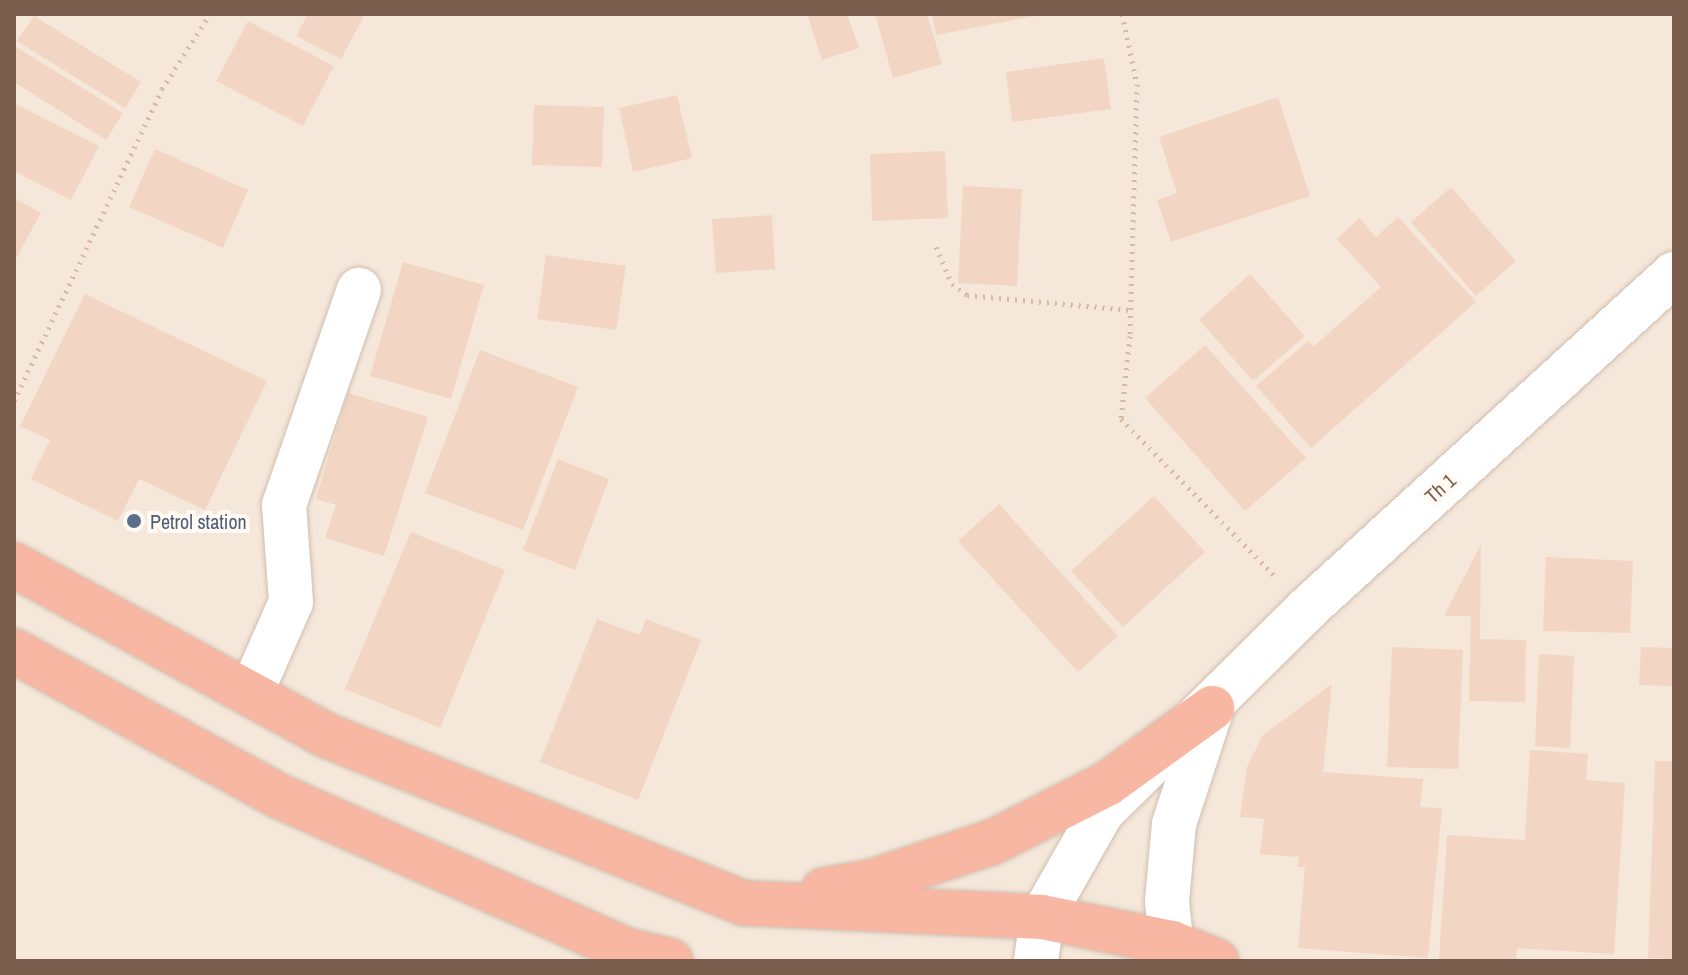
<!DOCTYPE html>
<html>
<head>
<meta charset="utf-8">
<style>
	body { margin:0 }
	#map { position:relative; width:1688px; height:975px; overflow:hidden; background:#fdf6ec; font-family:"Archivo Narrow",sans-serif }
	div>[style] { position:absolute }
	.residential>* { inset:0; background:#f5e8da }
	.building>* { inset:0; background:#f3d5c3 }
	.path>* { height:5px; margin-top:-2.5px; transform-origin:0; background:repeating-linear-gradient(90deg,#d9b8a5 0 2px,transparent 0 8px) }
	.roads { filter:drop-shadow(0 0 2px #d1beb0) drop-shadow(0 0 2px #d1beb0) }
	.minor>* { height:44px; margin:-22px; padding:0 22px; transform-origin:22px; border-radius:22px; background:#fff }
	.highway>* { height:44px; margin:-22px; padding:0 22px; transform-origin:22px; border-radius:22px; background:#f7b7a3 }
	.dots>* { width:22px; height:22px; translate:-50% -50%; box-sizing:border-box; border:4px solid #fffaf3; border-radius:50% }
	span { translate:-50% -50%; white-space:nowrap; text-align:center; line-height:1.15; -webkit-text-stroke:8px #fffaf3; paint-order:stroke }
	.street-label { font-size:20px; color:#7a5c4d }
	.service-label { font-size:20px; color:#4e5e75 }
	.left { translate:0 -50%; text-align:left }
	.frame { position:absolute; inset:0; border:16px solid #7a5c4d; pointer-events:none }
</style>
</head>
<body>
<div id="map">
	<div class="residential">
		<div style="clip-path:polygon(14px 14px,1674px 14px,1674px 961px,14px 961px)"></div>
	</div>
	<div class="building">
		<div style="clip-path:polygon(308px 14px,365px 14px,341px 59px,296px 36px)"></div>
		<div style="clip-path:polygon(807px 14px,847px 14px,859px 48px,822px 60px)"></div>
		<div style="clip-path:polygon(875px 14px,927px 14px,942px 64px,893px 78px)"></div>
		<div style="clip-path:polygon(932px 14px,1040px 14px,1040px 15px,936px 35px)"></div>
		<div style="clip-path:polygon(34px 16px,141px 82px,125px 108px,17px 41px)"></div>
		<div style="clip-path:polygon(248px 21px,334px 66px,303px 126px,216px 81px)"></div>
		<div style="clip-path:polygon(16px 47px,123px 113px,106px 140px,14px 82px)"></div>
		<div style="clip-path:polygon(1104px 58px,1111px 109px,1012px 122px,1006px 72px)"></div>
		<div style="clip-path:polygon(677px 95px,692px 158px,633px 172px,619px 108px)"></div>
		<div style="clip-path:polygon(1278px 97px,1310px 196px,1171px 242px,1157px 200px,1177px 193px,1159px 137px)"></div>
		<div style="clip-path:polygon(14px 103px,99px 146px,71px 200px,14px 171px)"></div>
		<div style="clip-path:polygon(534px 105px,604px 107px,602px 167px,532px 165px)"></div>
		<div style="clip-path:polygon(155px 149px,248px 190px,223px 248px,129px 207px)"></div>
		<div style="clip-path:polygon(945px 151px,948px 218px,872px 221px,870px 154px)"></div>
		<div style="clip-path:polygon(963px 186px,1022px 189px,1017px 286px,958px 283px)"></div>
		<div style="clip-path:polygon(1451px 187px,1516px 261px,1476px 296px,1411px 222px)"></div>
		<div style="clip-path:polygon(14px 198px,41px 213px,14px 262px)"></div>
		<div style="clip-path:polygon(772px 215px,775px 269px,716px 273px,712px 219px)"></div>
		<div style="clip-path:polygon(1398px 217px,1476px 302px,1311px 448px,1256px 386px,1308px 341px,1313px 347px,1381px 287px,1337px 239px,1359px 218px,1376px 237px)"></div>
		<div style="clip-path:polygon(546px 255px,626px 266px,616px 330px,537px 319px)"></div>
		<div style="clip-path:polygon(403px 262px,484px 285px,451px 399px,370px 376px)"></div>
		<div style="clip-path:polygon(1250px 274px,1305px 336px,1253px 381px,1199px 320px)"></div>
		<div style="clip-path:polygon(85px 294px,267px 381px,205px 510px,139px 479px,118px 521px,31px 479px,50px 440px,20px 426px)"></div>
		<div style="clip-path:polygon(1205px 345px,1306px 458px,1245px 511px,1145px 398px)"></div>
		<div style="clip-path:polygon(480px 350px,578px 387px,523px 530px,425px 493px)"></div>
		<div style="clip-path:polygon(348px 393px,428px 417px,384px 556px,325px 538px,336px 505px,316px 499px)"></div>
		<div style="clip-path:polygon(558px 459px,609px 479px,575px 570px,523px 550px)"></div>
		<div style="clip-path:polygon(1154px 496px,1205px 552px,1123px 627px,1071px 571px)"></div>
		<div style="clip-path:polygon(999px 504px,1118px 636px,1078px 672px,958px 541px)"></div>
		<div style="clip-path:polygon(411px 532px,505px 570px,440px 728px,345px 689px)"></div>
		<div style="clip-path:polygon(1481px 544px,1480px 639px,1526px 640px,1525px 702px,1469px 701px,1471px 616px,1444px 616px)"></div>
		<div style="clip-path:polygon(1546px 557px,1633px 561px,1630px 633px,1543px 631px)"></div>
		<div style="clip-path:polygon(597px 619px,640px 635px,646px 619px,701px 640px,638px 800px,540px 762px)"></div>
		<div style="clip-path:polygon(1392px 647px,1463px 650px,1458px 769px,1387px 767px)"></div>
		<div style="clip-path:polygon(1641px 647px,1674px 648px,1674px 686px,1639px 685px)"></div>
		<div style="clip-path:polygon(1539px 654px,1574px 656px,1570px 748px,1535px 746px)"></div>
		<div style="clip-path:polygon(1332px 684px,1323px 772px,1423px 779px,1420px 807px,1442px 808px,1428px 958px,1298px 948px,1305px 867px,1298px 867px,1299px 857px,1260px 854px,1264px 819px,1240px 817px,1247px 767px,1263px 735px)"></div>
		<div style="clip-path:polygon(1530px 750px,1588px 754px,1586px 780px,1625px 783px,1614px 954px,1517px 948px,1516px 961px,1439px 959px,1447px 835px,1525px 840px)"></div>
		<div style="clip-path:polygon(1655px 761px,1674px 761px,1674px 959px,1648px 958px)"></div>
	</div>
	<div class="path">
		<div style="left:1122px;top:14px;width:72px;rotate:77.9deg"></div>
		<div style="left:1137px;top:84px;width:252px;rotate:91.6deg"></div>
		<div style="left:1130px;top:336px;width:83px;rotate:96.2deg"></div>
		<div style="left:1121px;top:419px;width:220px;rotate:45.6deg"></div>
		<div style="left:936px;top:247px;width:40px;rotate:66.6deg"></div>
		<div style="left:952px;top:284px;width:19px;rotate:36deg"></div>
		<div style="left:967px;top:295px;width:165px;rotate:5.2deg"></div>
		<div style="left:14px;top:401px;width:345px;rotate:-64.6deg"></div>
		<div style="left:162px;top:89px;width:89px;rotate:-57.4deg"></div>
	</div>
	<div class="roads">
		<div class="minor">
			<div style="left:251px;top:693px;width:99px;rotate:-66.3deg"></div>
			<div style="left:291px;top:602px;width:97px;rotate:-94.1deg"></div>
			<div style="left:284px;top:505px;width:228px;rotate:-70.8deg"></div>
			<div style="left:1036px;top:961px;width:44px;rotate:-82.2deg"></div>
			<div style="left:1042px;top:917px;width:121px;rotate:-60.3deg"></div>
			<div style="left:1102px;top:812px;width:289px;rotate:-44.7deg"></div>
			<div style="left:1307px;top:609px;width:497px;rotate:-42.4deg"></div>
			<div style="left:1173px;top:961px;width:60px;rotate:-95.7deg"></div>
			<div style="left:1167px;top:901px;width:77px;rotate:-84.8deg"></div>
			<div style="left:1174px;top:824px;width:116px;rotate:-71.9deg"></div>
		</div>
		<div class="highway">
			<div style="left:14px;top:565px;width:358px;rotate:28.6deg"></div>
			<div style="left:328px;top:736px;width:447px;rotate:21.9deg"></div>
			<div style="left:743px;top:903px;width:299px;rotate:2.7deg"></div>
			<div style="left:1042px;top:917px;width:133px;rotate:11.3deg"></div>
			<div style="left:1172px;top:943px;width:48px;rotate:22.2deg"></div>
			<div style="left:14px;top:651px;width:304px;rotate:28.7deg"></div>
			<div style="left:281px;top:797px;width:381px;rotate:23.9deg"></div>
			<div style="left:629px;top:951px;width:43px;rotate:13.4deg"></div>
			<div style="left:824px;top:890px;width:48px;rotate:-9.7deg"></div>
			<div style="left:871px;top:882px;width:128px;rotate:-18.2deg"></div>
			<div style="left:993px;top:842px;width:128px;rotate:-27deg"></div>
			<div style="left:1107px;top:784px;width:130px;rotate:-35.9deg"></div>
		</div>
	</div>
	<div class="dots">
		<div style="left:134px;top:521px;background:#5c6f8a"></div>
	</div>
	<div class="street-label">
		<span style="left:1440px;top:488px;rotate:-42deg">Th 1</span>
	</div>
	<div class="service-label">
		<span class="left" style="left:150px;top:521px">Petrol station</span>
	</div>
	<div class="frame"></div>
</div>
</body>
</html>
